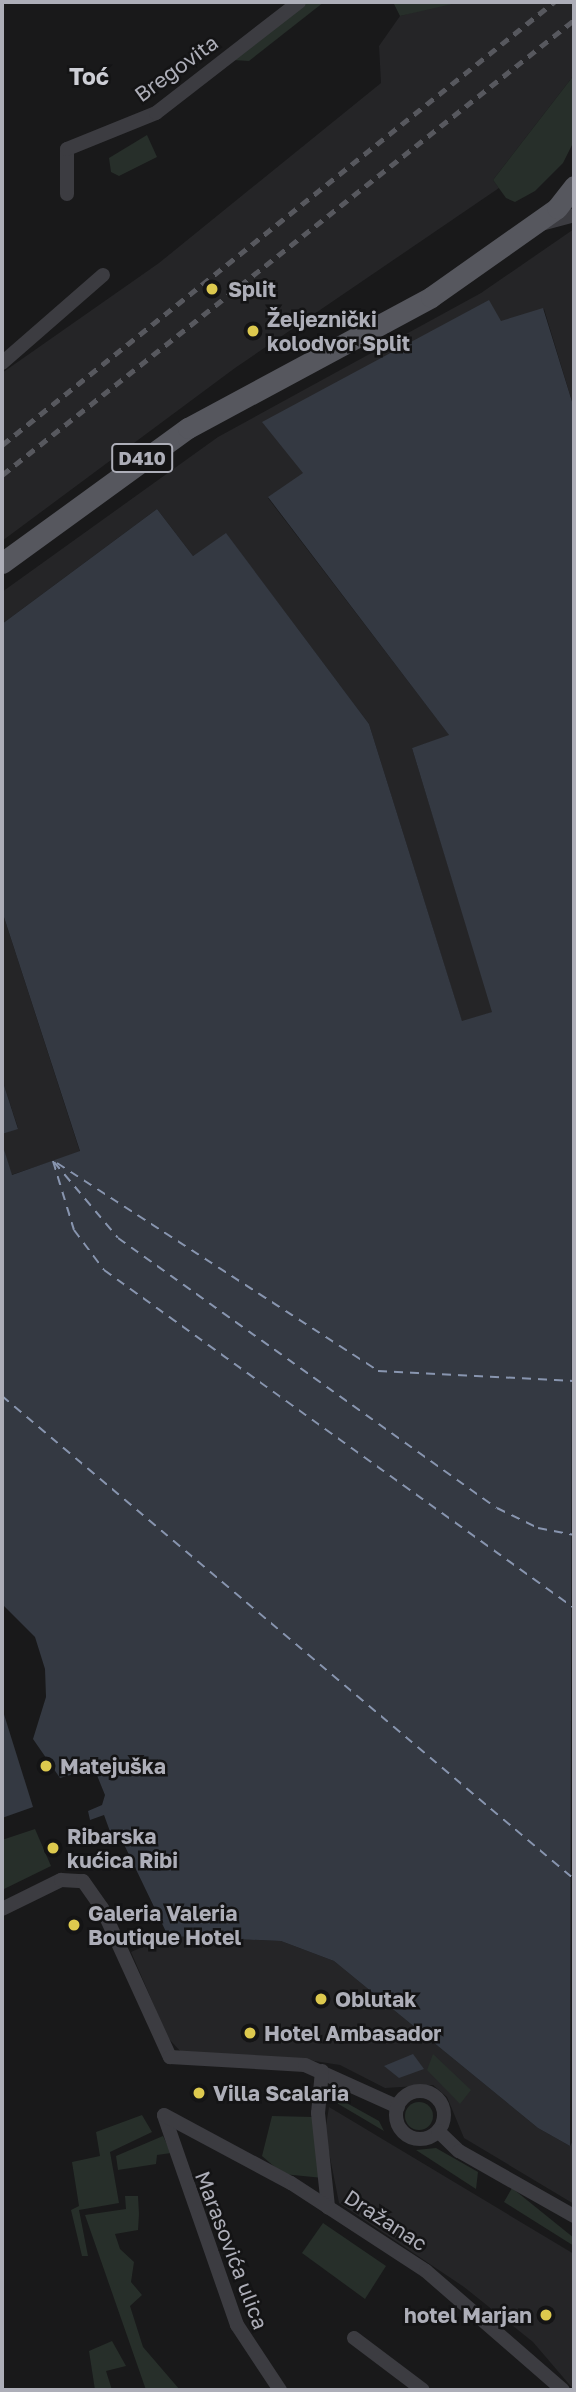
<!DOCTYPE html>
<html>
<head>
<meta charset="utf-8">
<style>
	body { margin:0 }
	#map { position:relative; width:576px; height:2392px; overflow:hidden; background:#19191a; font-family:"Golos Text",sans-serif }
	div>[style] { position:absolute }
	.built>* { inset:0; background:#252527 }
	.green>* { inset:0; background:#272f2a }
	.round { border-radius:50% }
	.water>* { inset:0; background:#343942 }
	.ferry>* { height:2px; margin-top:-1px; transform-origin:0; background:repeating-linear-gradient(90deg,#8895af 0 9px,transparent 0 16px) }
	.minor>* { height:14px; margin:-7px; padding:0 7px; transform-origin:7px; border-radius:7px; background:#3c3c41 }
	.minor>.ring { margin:-7px; padding:0; box-sizing:content-box; background:none; border:14px solid #3c3c41; border-radius:50% }
	.primary>* { height:21px; margin:-10.5px; padding:0 10.5px; transform-origin:10.5px; border-radius:10.5px; background:#56575e }
	.rail>* { height:4.5px; margin-top:-2.25px; transform-origin:0; background:repeating-linear-gradient(90deg,#57585e 0 9px,transparent 0 16px) }
	.dots>* { width:19px; height:19px; translate:-50% -50%; box-sizing:border-box; border:4px solid #141415; border-radius:50% }
	span { translate:-50% -50%; white-space:nowrap; text-align:center; line-height:1.15; -webkit-text-stroke:5px #141415; paint-order:stroke }
	.shield-label span { padding:2px 5px; background:#141415; border:2px solid; border-radius:5px; -webkit-text-stroke-width:0 }
	.shield-label { font-size:19px; color:#adaeb8; font-weight:700 }
	.street-label { font-size:21px; color:#adaeb8 }
	.poi-label { font-size:21px; color:#adaeb8; font-weight:700 }
	.left { translate:0 -50%; text-align:left }
	.right { translate:-100% -50%; text-align:right }
	.neighbourhood-label { font-size:23px; color:#cdced5; font-weight:700 }
	.frame { position:absolute; inset:0; border:4px solid #adaeb8; pointer-events:none }
</style>
</head>
<body>
<div id="map">
	<div class="built">
		<div style="clip-path:polygon(451px 2px,574px 2px,574px 75px,493px 180px,499px 188px,235px 368px,2px 541px,2px 373px,159px 263px,381px 83px,379px 46px,400px 16px)"></div>
		<div style="clip-path:polygon(574px 229px,574px 408px,544px 309px,268px 498px,450px 736px,412px 748px,493px 1012px,462px 1022px,369px 724px,226px 534px,193px 556px,157px 509px,2px 624px,2px 592px,218px 437px,481px 293px)"></div>
		<div style="clip-path:polygon(2px 911px,80px 1152px,11px 1175px,2px 1143px,2px 1134px,18px 1128px,2px 1079px)"></div>
		<div style="clip-path:polygon(168px 1936px,281px 1941px,334px 1961px,538px 2128px,570px 2146px,574px 2139px,574px 2204px,464px 2138px,447px 2097px,433px 2085px,385px 2088px,340px 2065px,308px 2060px,182px 2053px,168px 2038px,131px 1952px)"></div>
		<div style="clip-path:polygon(329px 2107px,574px 2254px,574px 2390px,533px 2342px,464px 2287px,339px 2203px,325px 2132px)"></div>
	</div>
	<div class="green">
		<div style="clip-path:polygon(307px 2px,324px 2px,249px 61px,233px 60px)"></div>
		<div style="clip-path:polygon(393px 2px,451px 2px,452px 4px,400px 16px)"></div>
		<div style="clip-path:polygon(574px 75px,574px 141px,563px 163px,535px 191px,515px 202px,506px 198px,493px 180px)"></div>
		<div style="clip-path:polygon(147px 135px,157px 157px,119px 176px,111px 172px,109px 158px)"></div>
		<div style="clip-path:polygon(35px 1829px,51px 1866px,2px 1890px,2px 1840px)"></div>
		<div style="clip-path:polygon(433px 2054px,471px 2090px,460px 2104px,427px 2070px)"></div>
		<div style="clip-path:polygon(334px 2096px,379px 2121px,384px 2131px,330px 2099px)"></div>
		<div class="round" style="left:405px;top:2102px;width:28px;height:28px"></div>
		<div style="clip-path:polygon(142px 2115px,152px 2132px,110px 2152px,119px 2203px,79px 2210px,88px 2256px,82px 2256px,71px 2210px,79px 2206px,72px 2162px,100px 2156px,96px 2132px)"></div>
		<div style="clip-path:polygon(272px 2116px,313px 2117px,323px 2178px,283px 2174px,262px 2156px)"></div>
		<div style="clip-path:polygon(163px 2136px,171px 2153px,157px 2155px,156px 2164px,118px 2170px,116px 2156px)"></div>
		<div style="clip-path:polygon(436px 2148px,478px 2172px,476px 2189px,416px 2150px)"></div>
		<div style="clip-path:polygon(512px 2188px,574px 2238px,574px 2246px,504px 2202px)"></div>
		<div style="clip-path:polygon(125px 2196px,138px 2196px,139px 2214px,138px 2230px,115px 2234px,120px 2249px,134px 2262px,131px 2282px,142px 2295px,130px 2306px,143px 2347px,180px 2390px,146px 2390px,85px 2215px,126px 2209px)"></div>
		<div style="clip-path:polygon(323px 2223px,386px 2266px,365px 2299px,302px 2253px)"></div>
		<div style="clip-path:polygon(112px 2341px,126px 2366px,106px 2371px,112px 2390px,95px 2390px,89px 2351px)"></div>
	</div>
	<div class="water">
		<div style="clip-path:polygon(489px 300px,501px 321px,543px 308px,574px 408px,570px 2146px,538px 2128px,334px 1961px,281px 1941px,168px 1936px,119px 1834px,112px 1837px,104px 1815px,90px 1820px,88px 1811px,102px 1805px,105px 1795px,94px 1768px,60px 1778px,33px 1739px,46px 1697px,45px 1669px,35px 1637px,2px 1604px,2px 1143px,12px 1175px,80px 1151px,2px 911px,2px 624px,157px 509px,193px 556px,226px 533px,369px 724px,462px 1021px,492px 1012px,412px 748px,449px 735px,268px 497px,303px 473px,262px 422px)"></div>
		<div style="clip-path:polygon(2px 1079px,18px 1129px,2px 1134px)"></div>
		<div style="clip-path:polygon(2px 1708px,33px 1807px,2px 1818px)"></div>
		<div style="clip-path:polygon(413px 2054px,424px 2069px,399px 2078px,384px 2066px)"></div>
	</div>
	<div class="ferry">
		<div style="left:53px;top:1161px;width:72px;rotate:73.1deg"></div>
		<div style="left:74px;top:1230px;width:50px;rotate:53.1deg"></div>
		<div style="left:104px;top:1270px;width:579px;rotate:35.72deg"></div>
		<div style="left:54px;top:1162px;width:99px;rotate:49.9deg"></div>
		<div style="left:118px;top:1238px;width:465px;rotate:35.5deg"></div>
		<div style="left:497px;top:1508px;width:46px;rotate:26deg"></div>
		<div style="left:538px;top:1528px;width:37px;rotate:11deg"></div>
		<div style="left:57px;top:1163px;width:382px;rotate:32.9deg"></div>
		<div style="left:378px;top:1371px;width:196px;rotate:2.9deg"></div>
		<div style="left:2px;top:1396px;width:749px;rotate:40.18deg"></div>
	</div>
	<div class="minor">
		<div style="left:67px;top:194px;width:45px;rotate:-90deg"></div>
		<div style="left:67px;top:149px;width:96px;rotate:-22deg"></div>
		<div style="left:156px;top:113px;width:181px;rotate:-37.8deg"></div>
		<div style="left:541px;top:224px;width:34px;rotate:-15deg"></div>
		<div style="left:2px;top:363px;width:134px;rotate:-41.1deg"></div>
		<div style="left:2px;top:1909px;width:66px;rotate:-26.2deg"></div>
		<div style="left:61px;top:1880px;width:22px;rotate:3deg"></div>
		<div style="left:83px;top:1881px;width:33px;rotate:55deg"></div>
		<div style="left:102px;top:1908px;width:164px;rotate:65.5deg"></div>
		<div style="left:170px;top:2057px;width:135px;rotate:3.4deg"></div>
		<div style="left:305px;top:2065px;width:102px;rotate:24.3deg"></div>
		<div style="left:322px;top:2071px;width:42px;rotate:95.4deg"></div>
		<div style="left:318px;top:2113px;width:95px;rotate:83.9deg"></div>
		<div class="ring" style="left:396px;top:2091px;width:34px;height:34px"></div>
		<div style="left:438px;top:2131px;width:29px;rotate:44deg"></div>
		<div style="left:459px;top:2151px;width:132px;rotate:29.5deg"></div>
		<div style="left:354px;top:2338px;width:86px;rotate:37deg"></div>
		<div style="left:280px;top:2390px;width:78px;rotate:-123.5deg"></div>
		<div style="left:237px;top:2325px;width:222px;rotate:-109.2deg"></div>
		<div style="left:164px;top:2115px;width:144px;rotate:28.2deg"></div>
		<div style="left:291px;top:2183px;width:161px;rotate:33.1deg"></div>
		<div style="left:426px;top:2271px;width:181px;rotate:41deg"></div>
	</div>
	<div class="primary">
		<div style="left:2px;top:563px;width:230px;rotate:-36deg"></div>
		<div style="left:188px;top:428px;width:276px;rotate:-28.3deg"></div>
		<div style="left:431px;top:297px;width:154px;rotate:-35.2deg"></div>
		<div style="left:557px;top:208px;width:28px;rotate:-52deg"></div>
	</div>
	<div class="rail">
		<div style="left:2px;top:445px;width:708px;rotate:-38.75deg"></div>
		<div style="left:2px;top:475px;width:731px;rotate:-38.5deg"></div>
	</div>
	<div class="dots">
		<div style="left:212px;top:289px;background:#ddc94e"></div>
		<div style="left:253px;top:331px;background:#ddc94e"></div>
		<div style="left:46px;top:1766px;background:#ddc94e"></div>
		<div style="left:53px;top:1848px;background:#ddc94e"></div>
		<div style="left:74px;top:1925px;background:#ddc94e"></div>
		<div style="left:321px;top:1999px;background:#ddc94e"></div>
		<div style="left:250px;top:2033px;background:#ddc94e"></div>
		<div style="left:199px;top:2093px;background:#ddc94e"></div>
		<div style="left:546px;top:2315px;background:#ddc94e"></div>
	</div>
	<div class="shield-label">
		<span style="left:142px;top:458px">D410</span>
	</div>
	<div class="street-label">
		<span style="left:176px;top:68px;rotate:-36deg">Bregovita</span>
		<span style="left:386px;top:2220px;rotate:33deg">Dražanac</span>
		<span style="left:232px;top:2250px;rotate:69deg">Marasovića ulica</span>
	</div>
	<div class="poi-label">
		<span class="left" style="left:228px;top:289px">Split</span>
		<span class="left" style="left:267px;top:331px">Željeznički<br>kolodvor Split</span>
		<span class="left" style="left:60px;top:1766px">Matejuška</span>
		<span class="left" style="left:67px;top:1848px">Ribarska<br>kućica Ribi</span>
		<span class="left" style="left:88px;top:1925px">Galeria Valeria<br>Boutique Hotel</span>
		<span class="left" style="left:335px;top:1999px">Oblutak</span>
		<span class="left" style="left:264px;top:2033px">Hotel Ambasador</span>
		<span class="left" style="left:213px;top:2093px">Villa Scalaria</span>
		<span class="right" style="left:532px;top:2315px">hotel Marjan</span>
	</div>
	<div class="neighbourhood-label">
		<span style="left:89px;top:76px">Toć</span>
	</div>
	<div class="frame"></div>
</div>
</body>
</html>
